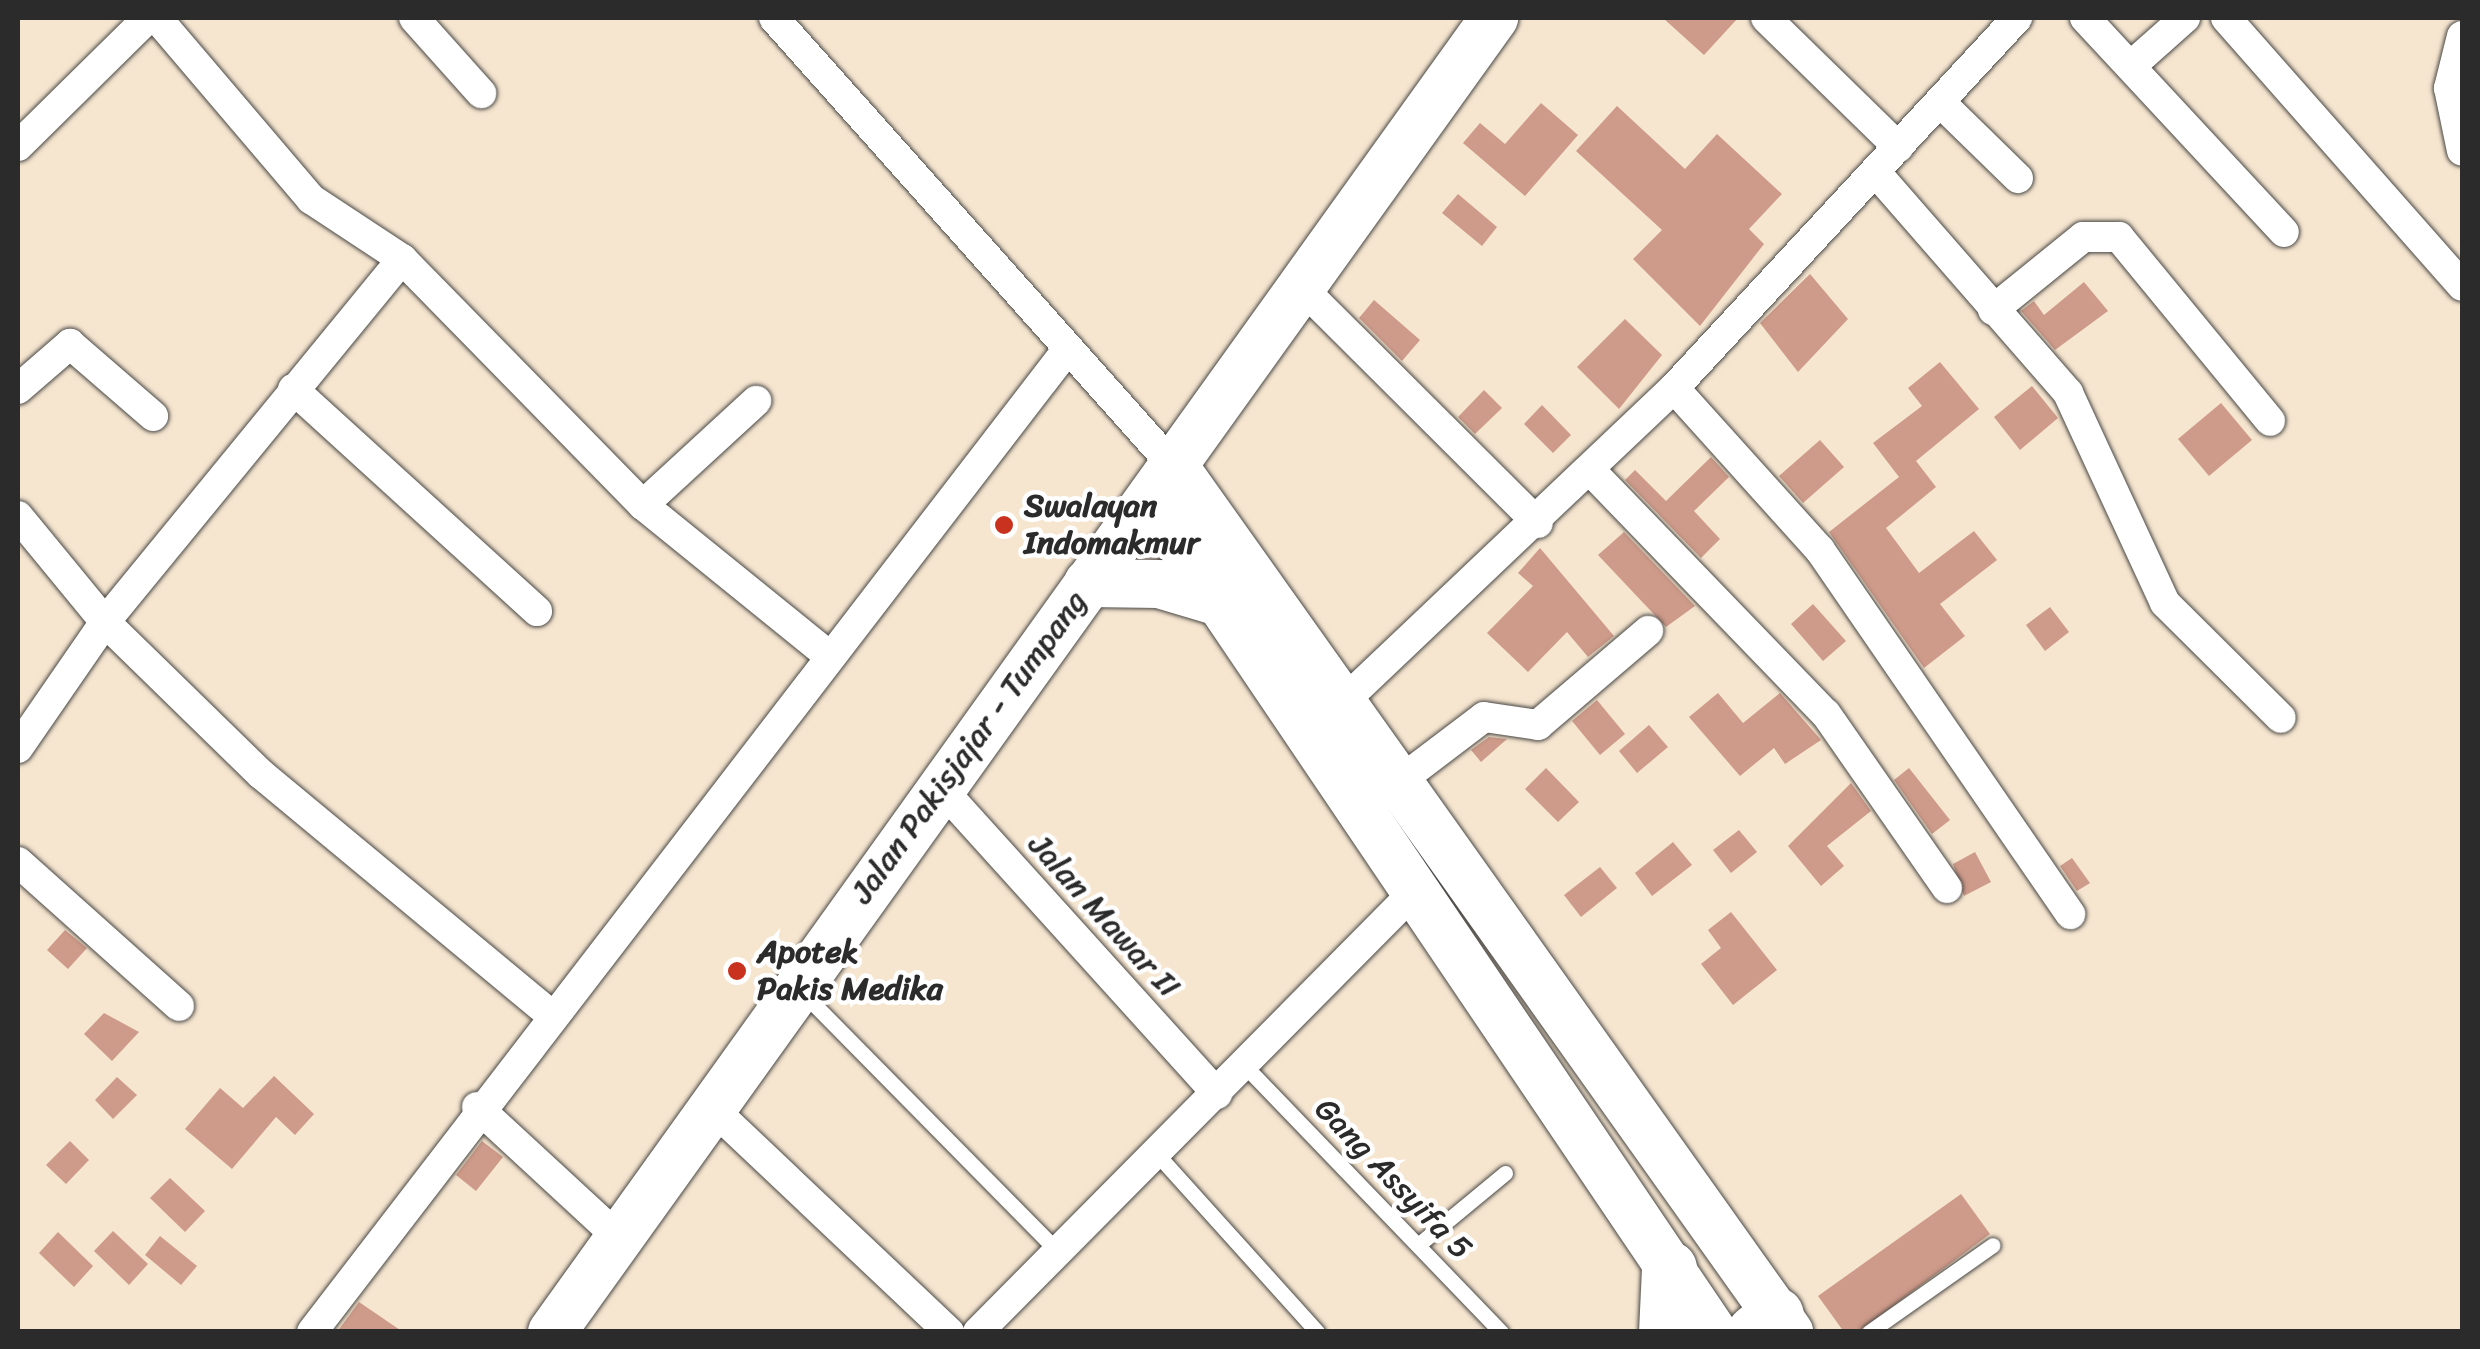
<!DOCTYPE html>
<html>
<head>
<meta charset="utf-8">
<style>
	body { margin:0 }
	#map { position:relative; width:2480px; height:1349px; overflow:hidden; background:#f6e6d0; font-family:Sriracha,sans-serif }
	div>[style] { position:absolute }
	.building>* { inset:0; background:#ce9a89 }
	.roads { filter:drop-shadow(0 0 2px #494744) drop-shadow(0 0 2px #494744) }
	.service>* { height:15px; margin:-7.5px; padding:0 7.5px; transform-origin:7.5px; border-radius:7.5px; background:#fff }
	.minor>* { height:30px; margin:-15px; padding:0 15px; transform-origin:15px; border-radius:15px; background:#fff }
	.primary>* { height:48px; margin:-24px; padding:0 24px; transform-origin:24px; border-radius:24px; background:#fff }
	.motorway>* { height:55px; margin:-27.5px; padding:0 27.5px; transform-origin:27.5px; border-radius:27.5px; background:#fff }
	.dots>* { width:28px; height:28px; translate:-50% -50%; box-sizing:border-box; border:5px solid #fff; border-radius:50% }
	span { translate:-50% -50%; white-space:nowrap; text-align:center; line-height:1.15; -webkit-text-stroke:9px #fff; paint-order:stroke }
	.poi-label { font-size:32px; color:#2b2b2b; font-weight:700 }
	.left { translate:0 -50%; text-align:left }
	.street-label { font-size:32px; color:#2b2b2b }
	.frame { position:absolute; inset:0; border:20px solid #2b2b2b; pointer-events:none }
</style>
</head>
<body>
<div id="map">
	<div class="building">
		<div style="clip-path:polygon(1663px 18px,1738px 18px,1704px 55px)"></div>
		<div style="clip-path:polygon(1541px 103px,1578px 135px,1525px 196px,1463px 143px,1480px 123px,1505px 144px)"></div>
		<div style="clip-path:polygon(1617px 106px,1685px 169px,1717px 134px,1782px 194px,1749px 229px,1764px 244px,1700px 326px,1633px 259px,1662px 230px,1576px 151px)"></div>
		<div style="clip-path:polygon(1458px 194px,1497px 227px,1482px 246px,1442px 213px)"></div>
		<div style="clip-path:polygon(1810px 274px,1848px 319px,1798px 372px,1760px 323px)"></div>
		<div style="clip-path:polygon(2084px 282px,2108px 311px,2055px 350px,2021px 311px,2034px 301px,2044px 315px)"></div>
		<div style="clip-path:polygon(1374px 300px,1420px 340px,1402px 361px,1359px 318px)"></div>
		<div style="clip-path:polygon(1625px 319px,1662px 355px,1619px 409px,1577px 367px)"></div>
		<div style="clip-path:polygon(1940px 362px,1979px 409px,1916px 461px,1936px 487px,1886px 528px,1919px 573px,1974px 531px,1997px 560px,1940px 604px,1965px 636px,1924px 668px,1829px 532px,1899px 477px,1873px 443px,1922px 406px,1908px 388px)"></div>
		<div style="clip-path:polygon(2032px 386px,2058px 418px,2020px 450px,1994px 417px)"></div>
		<div style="clip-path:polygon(1484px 390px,1502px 408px,1475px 434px,1458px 417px)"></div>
		<div style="clip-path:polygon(2221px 403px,2252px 440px,2209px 476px,2178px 439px)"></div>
		<div style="clip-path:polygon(1542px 405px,1571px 435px,1553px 453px,1524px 424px)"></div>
		<div style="clip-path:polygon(1820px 440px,1844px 467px,1803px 503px,1779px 476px)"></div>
		<div style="clip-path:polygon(1711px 457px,1729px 477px,1694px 511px,1720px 539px,1701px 558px,1625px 480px,1635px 470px,1666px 501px)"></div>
		<div style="clip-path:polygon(1624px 532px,1695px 606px,1666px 627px,1598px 555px)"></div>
		<div style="clip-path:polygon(1540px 548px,1614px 636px,1588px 657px,1567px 632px,1528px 672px,1487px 633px,1533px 586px,1518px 573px)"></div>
		<div style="clip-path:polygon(1813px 604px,1846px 641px,1823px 661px,1791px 624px)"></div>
		<div style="clip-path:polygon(2050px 607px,2069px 632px,2045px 651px,2026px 625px)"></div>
		<div style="clip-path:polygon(1718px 693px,1743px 723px,1780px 693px,1821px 740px,1785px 764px,1774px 748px,1740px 776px,1689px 717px)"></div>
		<div style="clip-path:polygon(1597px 700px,1625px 734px,1600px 755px,1572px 721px)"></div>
		<div style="clip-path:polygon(1649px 725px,1668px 747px,1637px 773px,1619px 751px)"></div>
		<div style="clip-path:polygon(1489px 737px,1507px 739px,1481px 762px,1471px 750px)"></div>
		<div style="clip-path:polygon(1546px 768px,1579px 802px,1558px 822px,1525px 789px)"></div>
		<div style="clip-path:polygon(1909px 768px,1950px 820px,1932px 834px,1894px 780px)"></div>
		<div style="clip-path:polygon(1851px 783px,1871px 811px,1827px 846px,1844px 866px,1821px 886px,1788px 846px)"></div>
		<div style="clip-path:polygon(1739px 830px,1757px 852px,1731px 873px,1713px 850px)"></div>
		<div style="clip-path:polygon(1673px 842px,1692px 865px,1652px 896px,1635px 873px)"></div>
		<div style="clip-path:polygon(1975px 852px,1991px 882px,1964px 896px,1953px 864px)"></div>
		<div style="clip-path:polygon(2072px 858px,2090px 883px,2077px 891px,2060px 866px)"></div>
		<div style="clip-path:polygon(1600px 867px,1617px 888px,1581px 917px,1564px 895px)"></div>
		<div style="clip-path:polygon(1731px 912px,1777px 970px,1733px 1005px,1701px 964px,1721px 948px,1708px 930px)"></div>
		<div style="clip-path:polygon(65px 930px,87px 948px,68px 969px,47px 950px)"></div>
		<div style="clip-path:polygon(104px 1013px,139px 1032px,112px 1061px,84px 1034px)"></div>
		<div style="clip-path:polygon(274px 1076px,314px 1114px,295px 1135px,276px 1117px,232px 1169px,185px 1129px,220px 1088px,243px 1108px)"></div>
		<div style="clip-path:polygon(117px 1077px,137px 1095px,113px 1119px,95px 1100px)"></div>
		<div style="clip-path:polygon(70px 1141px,89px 1160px,66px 1184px,46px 1165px)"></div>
		<div style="clip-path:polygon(482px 1141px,503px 1157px,476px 1191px,456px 1175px)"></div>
		<div style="clip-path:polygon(170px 1178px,205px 1211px,185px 1232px,150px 1198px)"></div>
		<div style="clip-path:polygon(1961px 1194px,1990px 1234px,1858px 1332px,1844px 1332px,1818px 1296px)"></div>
		<div style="clip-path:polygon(113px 1231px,148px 1264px,129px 1285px,94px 1251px)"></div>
		<div style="clip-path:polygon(58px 1232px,93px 1266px,74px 1287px,39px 1253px)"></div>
		<div style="clip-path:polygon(160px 1236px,197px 1266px,181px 1285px,145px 1255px)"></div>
		<div style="clip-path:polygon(359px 1302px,403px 1332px,337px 1332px)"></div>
	</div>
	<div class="roads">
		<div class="service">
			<div style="left:804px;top:994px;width:361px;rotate:45.4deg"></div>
			<div style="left:1244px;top:1065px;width:371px;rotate:46.1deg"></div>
			<div style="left:1156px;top:1153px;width:241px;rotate:48deg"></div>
			<div style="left:1418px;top:1245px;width:113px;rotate:-39.6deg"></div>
			<div style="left:1869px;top:1332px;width:151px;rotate:-35.1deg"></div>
		</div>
		<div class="minor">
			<div style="left:157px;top:18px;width:238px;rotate:49.6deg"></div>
			<div style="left:311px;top:199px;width:109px;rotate:33.4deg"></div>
			<div style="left:402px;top:259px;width:344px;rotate:45.6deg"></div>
			<div style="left:643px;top:505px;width:235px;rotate:39deg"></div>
			<div style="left:414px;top:18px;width:101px;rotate:48.2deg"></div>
			<div style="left:774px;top:18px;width:604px;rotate:48.29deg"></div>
			<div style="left:1766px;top:18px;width:185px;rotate:44.3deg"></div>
			<div style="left:2085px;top:18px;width:292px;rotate:47.1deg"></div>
			<div style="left:2226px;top:18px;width:357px;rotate:48.6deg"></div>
			<div style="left:2462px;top:36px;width:54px;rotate:104deg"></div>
			<div style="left:2449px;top:88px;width:64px;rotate:78.3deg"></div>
			<div style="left:2132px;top:65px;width:71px;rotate:-41.6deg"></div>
			<div style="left:1940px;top:102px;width:109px;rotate:44.3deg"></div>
			<div style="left:18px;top:146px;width:182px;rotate:-44.6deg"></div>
			<div style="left:1879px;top:176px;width:288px;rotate:48.9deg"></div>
			<div style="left:2068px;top:393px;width:231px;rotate:65.2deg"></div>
			<div style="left:2165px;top:603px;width:163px;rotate:44.8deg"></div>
			<div style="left:1302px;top:288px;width:333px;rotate:44.9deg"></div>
			<div style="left:1993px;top:310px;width:116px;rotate:-39deg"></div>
			<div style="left:2083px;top:237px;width:36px"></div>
			<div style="left:2119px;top:237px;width:238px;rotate:50.6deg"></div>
			<div style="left:1674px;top:388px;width:218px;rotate:48deg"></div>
			<div style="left:1820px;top:550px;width:442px;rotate:55.5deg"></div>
			<div style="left:18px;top:389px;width:69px;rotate:-40.9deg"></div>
			<div style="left:70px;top:344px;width:110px;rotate:40.9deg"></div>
			<div style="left:293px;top:389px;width:330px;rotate:42.3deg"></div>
			<div style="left:1590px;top:470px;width:339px;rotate:46deg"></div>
			<div style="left:1826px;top:714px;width:212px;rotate:55.2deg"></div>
			<div style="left:643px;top:505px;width:154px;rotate:-42.6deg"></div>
			<div style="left:18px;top:516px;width:137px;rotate:50.6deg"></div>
			<div style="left:105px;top:622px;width:218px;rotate:44.3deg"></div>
			<div style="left:261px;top:774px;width:374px;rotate:39.7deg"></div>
			<div style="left:1344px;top:701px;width:455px;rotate:-43.5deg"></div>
			<div style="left:1674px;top:388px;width:505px;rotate:-47.17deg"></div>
			<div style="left:18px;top:748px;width:153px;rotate:-55.4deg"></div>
			<div style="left:105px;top:622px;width:469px;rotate:-50.7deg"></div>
			<div style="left:1401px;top:780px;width:104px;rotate:-37.2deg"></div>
			<div style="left:1484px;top:717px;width:55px;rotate:8.4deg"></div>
			<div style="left:1538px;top:725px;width:145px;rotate:-40.5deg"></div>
			<div style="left:939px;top:786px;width:415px;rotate:47.9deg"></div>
			<div style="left:18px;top:862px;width:216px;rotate:41.8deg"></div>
			<div style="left:477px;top:1107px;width:192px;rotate:42.7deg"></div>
			<div style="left:711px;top:1107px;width:328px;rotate:43.4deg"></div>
			<div style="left:312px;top:1332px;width:1237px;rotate:-52.45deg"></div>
			<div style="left:978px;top:1332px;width:615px;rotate:-45.26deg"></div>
		</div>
		<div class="primary">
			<div style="left:1176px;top:469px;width:1059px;rotate:54.61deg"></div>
			<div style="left:1151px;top:500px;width:1004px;rotate:55.96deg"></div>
			<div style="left:1088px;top:583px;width:71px;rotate:0.8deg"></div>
			<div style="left:1159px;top:584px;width:70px;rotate:16.6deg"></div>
			<div style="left:552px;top:1332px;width:1617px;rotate:-54.36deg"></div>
		</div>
		<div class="motorway">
			<div style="left:1666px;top:1332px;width:64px;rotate:-87.3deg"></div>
			<div style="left:1754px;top:1332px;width:28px;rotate:-39deg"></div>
		</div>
	</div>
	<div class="dots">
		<div style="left:1004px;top:525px;background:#c8321e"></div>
		<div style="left:737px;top:971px;background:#c8321e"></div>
	</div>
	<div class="poi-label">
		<span class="left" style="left:1024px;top:525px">Swalayan<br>Indomakmur</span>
		<span class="left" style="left:757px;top:971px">Apotek<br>Pakis Medika</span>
	</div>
	<div class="street-label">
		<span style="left:969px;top:747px;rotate:-54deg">Jalan Pakisjajar - Tumpang</span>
		<span style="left:1104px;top:916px;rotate:48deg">Jalan Mawar II</span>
		<span style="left:1393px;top:1179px;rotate:46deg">Gang Assyifa 5</span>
	</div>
	<div class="frame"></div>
</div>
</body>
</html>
